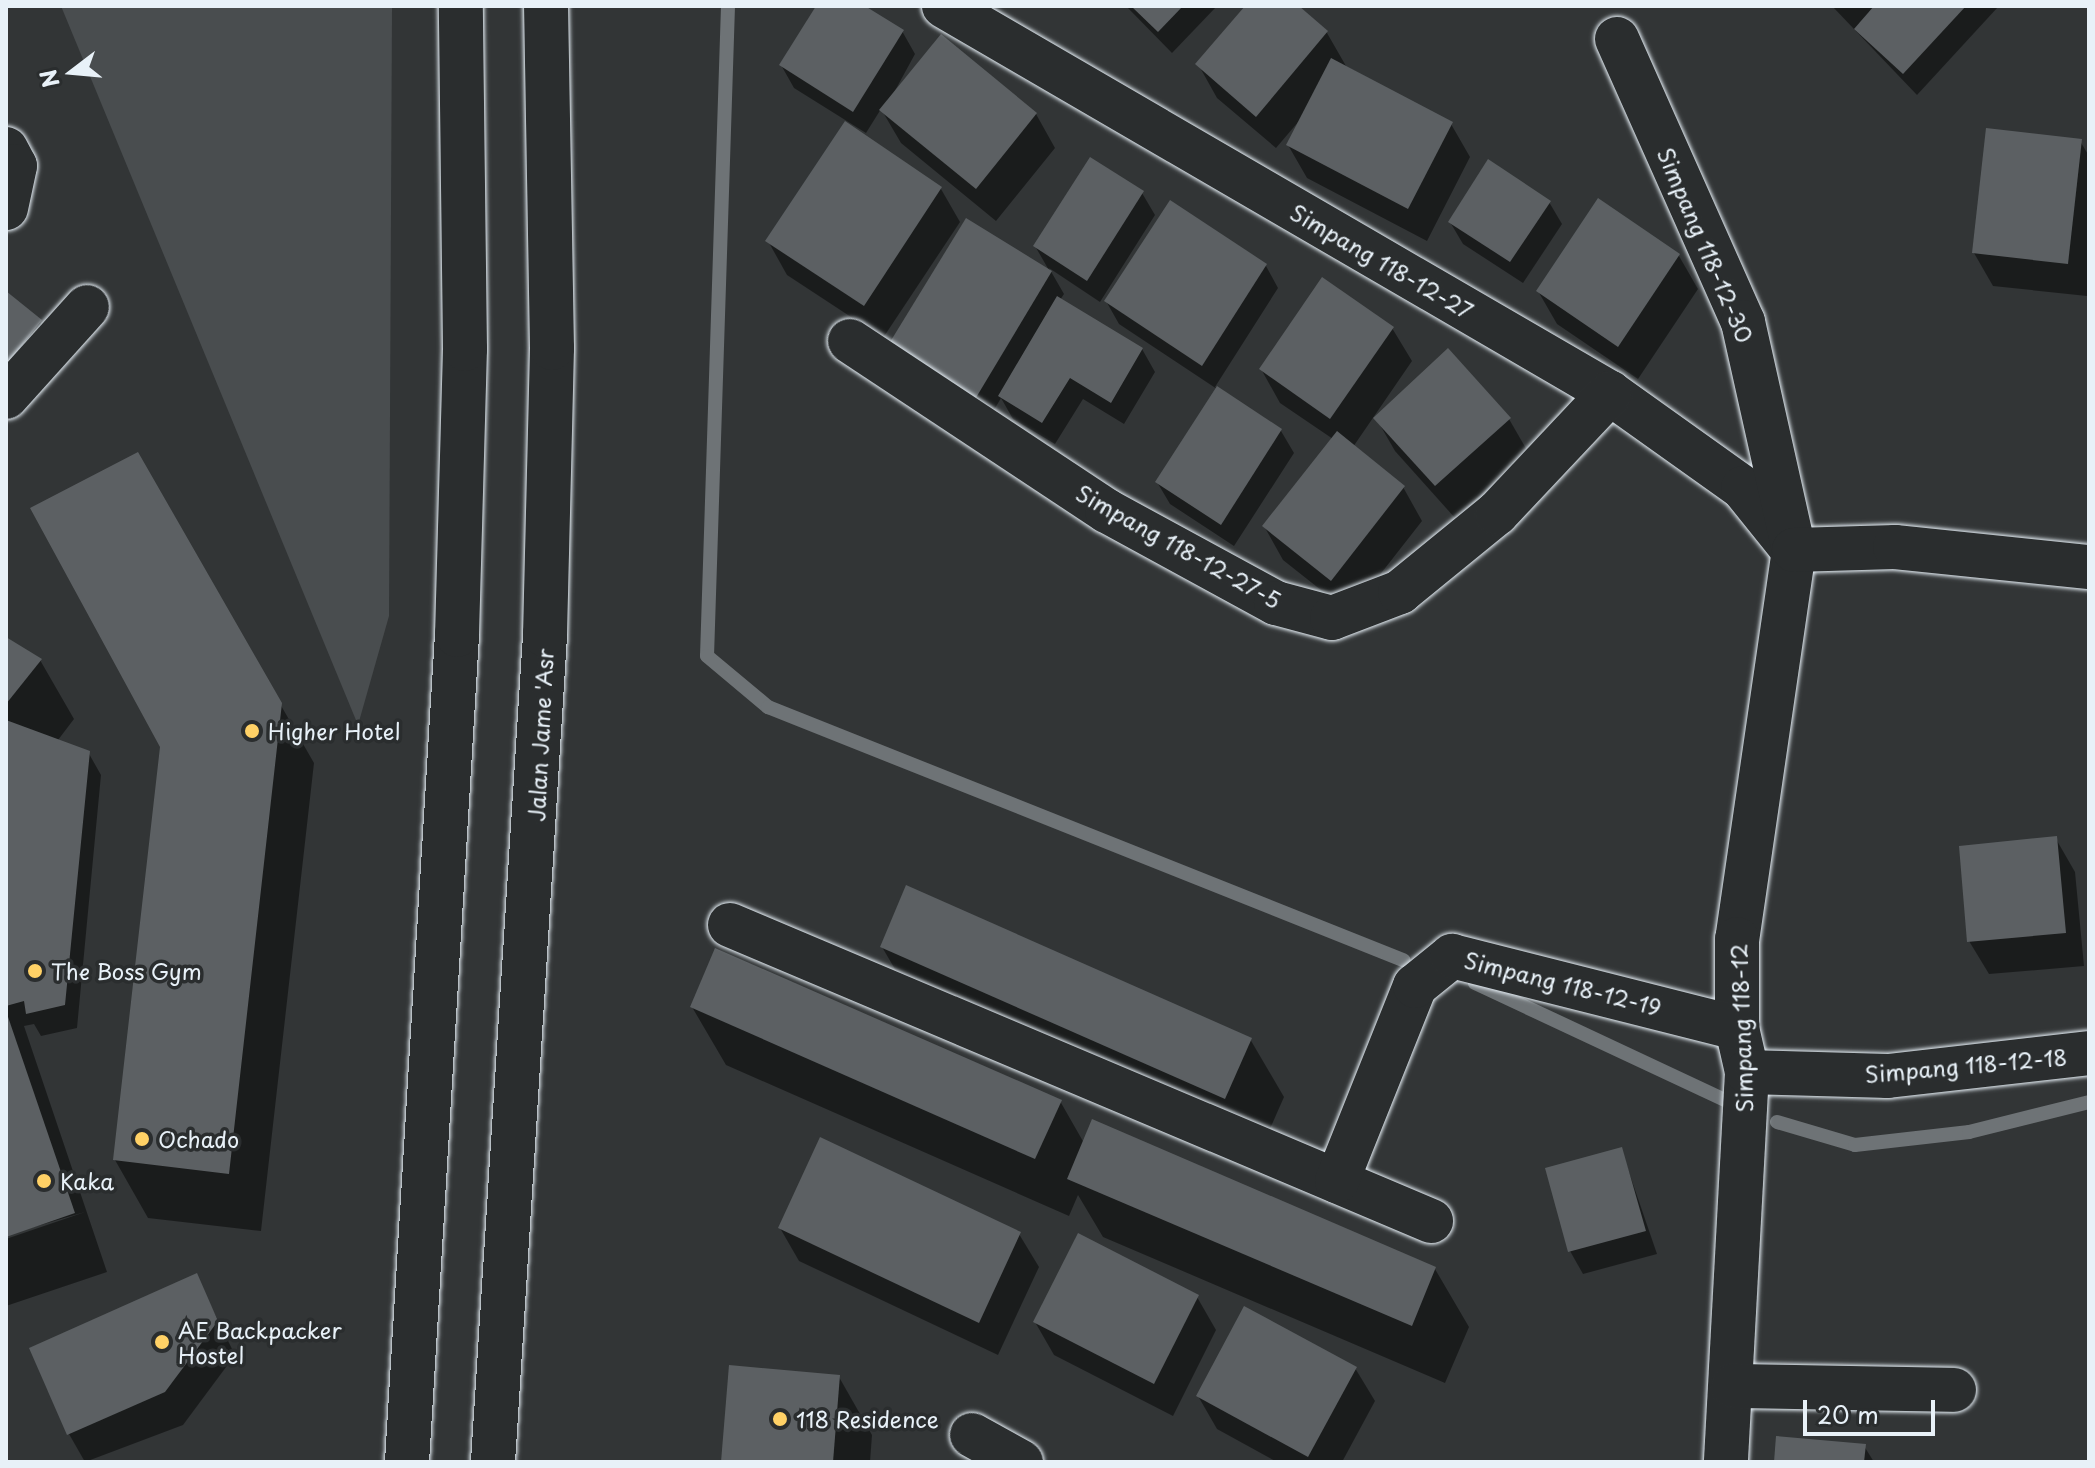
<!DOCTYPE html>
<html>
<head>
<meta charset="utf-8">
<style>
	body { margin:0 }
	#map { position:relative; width:2095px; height:1468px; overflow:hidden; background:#323536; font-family:"Playpen Sans",sans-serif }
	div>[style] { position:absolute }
	.green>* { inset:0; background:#494d4f }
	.shadow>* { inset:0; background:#0007 }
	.stream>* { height:14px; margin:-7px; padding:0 7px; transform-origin:7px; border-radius:7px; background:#6e7376 }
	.building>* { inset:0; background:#5c6063 }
	.roads { filter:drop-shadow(0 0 2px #e8f1f8) drop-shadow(0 0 2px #e8f1f8) }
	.minor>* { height:44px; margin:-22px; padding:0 22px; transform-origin:22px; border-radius:22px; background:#2a2d2e }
	.major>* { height:44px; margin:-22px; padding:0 22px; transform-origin:22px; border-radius:22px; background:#2a2d2e }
	.dots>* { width:22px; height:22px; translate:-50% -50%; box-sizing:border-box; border:4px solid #2a2d2e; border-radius:50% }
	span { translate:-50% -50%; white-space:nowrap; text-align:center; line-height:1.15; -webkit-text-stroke:7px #2a2d2e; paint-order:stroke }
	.street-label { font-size:22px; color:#e8f1f8 }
	.poi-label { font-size:22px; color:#e8f1f8 }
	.left { translate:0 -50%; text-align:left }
	.frame { position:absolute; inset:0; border:8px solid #e8f1f8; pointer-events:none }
	.north { position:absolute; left:32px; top:32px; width:80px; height:80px; -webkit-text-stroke:6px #2a2d2e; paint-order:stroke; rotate:254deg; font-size:22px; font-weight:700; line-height:32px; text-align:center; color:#e8f1f8 }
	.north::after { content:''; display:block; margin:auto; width:28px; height:36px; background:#e8f1f8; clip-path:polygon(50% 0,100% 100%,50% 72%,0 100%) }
	.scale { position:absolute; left:1803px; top:1400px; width:132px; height:36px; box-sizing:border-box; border:4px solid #e8f1f8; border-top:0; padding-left:10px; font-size:24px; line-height:28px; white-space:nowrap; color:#e8f1f8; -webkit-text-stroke:6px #2a2d2e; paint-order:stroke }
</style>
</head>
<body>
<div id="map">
	<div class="green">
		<div style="clip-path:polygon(61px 6px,392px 6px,389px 616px,358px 725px)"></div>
	</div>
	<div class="shadow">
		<div style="clip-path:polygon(818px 6px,861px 6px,902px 31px,915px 54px,891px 98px,941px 37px,1036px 114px,1055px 148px,996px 221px,901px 143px,881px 109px,866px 133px,794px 88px,781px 65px)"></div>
		<div style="clip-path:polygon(1126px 6px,1217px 6px,1172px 53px)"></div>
		<div style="clip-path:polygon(1247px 6px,1296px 6px,1327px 33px,1346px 66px,1451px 124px,1470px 157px,1427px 241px,1307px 178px,1288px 145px,1299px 121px,1276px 148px,1217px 98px,1198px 64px)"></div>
		<div style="clip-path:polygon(1832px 6px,1997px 6px,1998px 7px,1917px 95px)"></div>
		<div style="clip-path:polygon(845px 124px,941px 189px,960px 222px,883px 338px,787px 275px,768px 241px)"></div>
		<div style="clip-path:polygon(2080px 141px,2089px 156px,2087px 296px,1993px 286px,1974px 253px)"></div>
		<div style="clip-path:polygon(1142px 193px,1155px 215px,1100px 302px,1049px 268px,1064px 294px,1060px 300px,1142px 349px,1155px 372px,1124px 424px,1083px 399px,1055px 444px,1013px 419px,1001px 398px,987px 422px,903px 370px,1050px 272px,1035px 246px)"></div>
		<div style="clip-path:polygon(1598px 201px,1679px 256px,1698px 289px,1638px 379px,1557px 324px,1538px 291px)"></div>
		<div style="clip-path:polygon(1549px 202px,1562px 224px,1523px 283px,1463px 244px,1450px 222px)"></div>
		<div style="clip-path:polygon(1266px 266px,1278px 288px,1215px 387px,1281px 431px,1294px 453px,1234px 546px,1170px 504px,1157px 482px,1217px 389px,1119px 324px,1106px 301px)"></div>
		<div style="clip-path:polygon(6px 293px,40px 322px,60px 355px,6px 421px)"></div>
		<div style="clip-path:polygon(1392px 328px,1412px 361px,1353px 447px,1403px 487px,1422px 521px,1350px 613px,1283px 560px,1264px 526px,1333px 439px,1280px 403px,1261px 369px)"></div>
		<div style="clip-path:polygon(1376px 418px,1509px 419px,1528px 452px,1455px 518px,1395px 451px)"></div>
		<div style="clip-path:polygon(137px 455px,314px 763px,261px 1231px,148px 1218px,115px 1160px,162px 747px)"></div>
		<div style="clip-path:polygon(6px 640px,40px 660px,74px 719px,58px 740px,88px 752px,101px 775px,77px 1028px,41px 1036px,34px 1024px,24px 1026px,107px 1272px,6px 1306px,6px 1239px,85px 1212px,6px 1235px)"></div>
		<div style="clip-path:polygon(2056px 839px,2075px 872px,2084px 966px,1989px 974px,1969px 941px)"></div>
		<div style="clip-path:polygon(882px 947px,1250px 1039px,1284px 1097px,1258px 1156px,916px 1005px)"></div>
		<div style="clip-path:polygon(692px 1007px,1060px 1101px,1084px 1143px,1435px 1269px,1469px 1327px,1445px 1383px,1103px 1237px,1078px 1195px,1069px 1216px,726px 1065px)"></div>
		<div style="clip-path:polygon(1621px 1149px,1657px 1254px,1583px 1274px,1570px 1251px)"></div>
		<div style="clip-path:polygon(780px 1228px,1019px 1234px,1039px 1267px,998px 1355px,799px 1261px)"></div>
		<div style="clip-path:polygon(196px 1276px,235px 1355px,183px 1425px,85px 1462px,69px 1434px)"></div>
		<div style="clip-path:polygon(1197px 1297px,1216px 1330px,1173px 1416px,1054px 1355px,1035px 1322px)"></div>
		<div style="clip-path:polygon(1355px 1368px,1375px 1401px,1342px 1462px,1277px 1462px,1217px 1429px,1198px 1396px)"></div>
		<div style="clip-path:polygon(839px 1377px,872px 1435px,870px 1462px,723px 1462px)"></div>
		<div style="clip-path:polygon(1864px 1446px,1874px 1462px,1776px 1462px)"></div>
	</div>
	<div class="stream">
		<div style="left:728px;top:6px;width:650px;rotate:91.85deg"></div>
		<div style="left:707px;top:656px;width:80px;rotate:39.9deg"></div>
		<div style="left:768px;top:707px;width:684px;rotate:21.72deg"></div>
		<div style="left:1475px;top:983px;width:280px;rotate:25.1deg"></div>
		<div style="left:1777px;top:1122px;width:81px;rotate:16.4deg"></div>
		<div style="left:1855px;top:1145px;width:115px;rotate:-6.5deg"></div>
		<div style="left:1969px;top:1132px;width:124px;rotate:-14deg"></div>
	</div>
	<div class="building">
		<div style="clip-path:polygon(816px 6px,865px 6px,904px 30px,853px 112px,779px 65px)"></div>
		<div style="clip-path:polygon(1131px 6px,1183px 6px,1158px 32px)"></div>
		<div style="clip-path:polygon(1245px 6px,1299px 6px,1328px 31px,1256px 117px,1195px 64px)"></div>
		<div style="clip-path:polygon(1874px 6px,1966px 6px,1903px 74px,1854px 29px)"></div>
		<div style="clip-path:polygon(941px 34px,1037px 113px,976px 189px,879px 110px)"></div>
		<div style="clip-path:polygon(1331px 58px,1453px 122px,1408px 209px,1286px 145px)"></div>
		<div style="clip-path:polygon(845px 121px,942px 187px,864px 306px,765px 241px)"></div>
		<div style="clip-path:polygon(1986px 128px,2082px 139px,2068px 264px,1972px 253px)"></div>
		<div style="clip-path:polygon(1090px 157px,1144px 191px,1087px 281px,1033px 246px)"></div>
		<div style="clip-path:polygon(1488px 159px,1551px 201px,1510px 262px,1448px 222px)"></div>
		<div style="clip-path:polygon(1598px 198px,1680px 254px,1618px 347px,1536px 291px)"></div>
		<div style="clip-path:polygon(1170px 200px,1267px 264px,1202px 366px,1104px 301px)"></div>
		<div style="clip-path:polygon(966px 218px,1052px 271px,974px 401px,887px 347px)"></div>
		<div style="clip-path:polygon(1322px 277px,1394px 327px,1330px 419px,1259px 369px)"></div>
		<div style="clip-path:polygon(6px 291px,42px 320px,6px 365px)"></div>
		<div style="clip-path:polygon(1057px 296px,1143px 348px,1111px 403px,1070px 378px,1042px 423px,998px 396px)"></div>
		<div style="clip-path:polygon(1448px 348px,1511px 418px,1435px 486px,1373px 418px)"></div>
		<div style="clip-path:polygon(1217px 386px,1282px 429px,1221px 525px,1155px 482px)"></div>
		<div style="clip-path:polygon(1337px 431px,1405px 486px,1331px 581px,1262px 526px)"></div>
		<div style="clip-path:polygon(138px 452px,282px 703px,229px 1174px,113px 1160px,160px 747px,30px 508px)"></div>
		<div style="clip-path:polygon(6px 637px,42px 659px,6px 704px)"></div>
		<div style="clip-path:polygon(6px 720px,90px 751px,65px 1005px,26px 1014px,24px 1001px,6px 1006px)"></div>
		<div style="clip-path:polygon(2057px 836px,2066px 933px,1967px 942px,1959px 846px)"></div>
		<div style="clip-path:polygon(906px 885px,1252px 1038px,1225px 1099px,880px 947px)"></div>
		<div style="clip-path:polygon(715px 948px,1062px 1100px,1035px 1159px,690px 1007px)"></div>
		<div style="clip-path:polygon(6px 1011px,75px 1213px,6px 1237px)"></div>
		<div style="clip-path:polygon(1092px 1119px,1436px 1267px,1412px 1326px,1067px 1179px)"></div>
		<div style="clip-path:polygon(820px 1137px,1021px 1232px,979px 1323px,778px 1228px)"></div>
		<div style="clip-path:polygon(1622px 1147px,1646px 1231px,1568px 1252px,1545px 1168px)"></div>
		<div style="clip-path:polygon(1078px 1233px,1199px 1295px,1154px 1384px,1033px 1322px)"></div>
		<div style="clip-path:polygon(197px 1273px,218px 1321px,165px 1392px,67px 1435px,29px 1348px)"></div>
		<div style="clip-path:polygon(1244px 1306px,1357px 1367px,1308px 1457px,1196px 1396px)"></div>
		<div style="clip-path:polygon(729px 1365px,840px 1375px,833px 1462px,721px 1462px)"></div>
		<div style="clip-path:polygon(1776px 1436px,1866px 1444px,1864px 1462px,1774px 1462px)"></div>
	</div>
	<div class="roads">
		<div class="minor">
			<div style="left:944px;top:6px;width:770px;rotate:30.16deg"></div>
			<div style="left:1610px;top:393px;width:163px;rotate:35.5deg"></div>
			<div style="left:1743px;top:488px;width:78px;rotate:51.2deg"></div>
			<div style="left:1617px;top:39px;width:310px;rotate:66deg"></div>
			<div style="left:1743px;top:322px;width:234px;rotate:77.4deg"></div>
			<div style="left:1794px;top:550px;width:393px;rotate:98.3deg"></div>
			<div style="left:1737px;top:939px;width:89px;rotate:90deg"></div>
			<div style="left:1737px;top:1028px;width:45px;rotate:77.2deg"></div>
			<div style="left:1747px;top:1072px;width:391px;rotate:93.1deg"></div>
			<div style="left:6px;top:149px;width:19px;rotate:62deg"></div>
			<div style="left:15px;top:166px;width:43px;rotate:102.1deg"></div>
			<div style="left:850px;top:341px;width:308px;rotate:33.5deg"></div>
			<div style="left:1107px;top:511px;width:192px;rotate:28.6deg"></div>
			<div style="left:1276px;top:603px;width:58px;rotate:15deg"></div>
			<div style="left:1332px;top:618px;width:73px;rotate:-20.9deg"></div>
			<div style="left:1400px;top:592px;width:125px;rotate:-39.2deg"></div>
			<div style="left:1497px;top:513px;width:165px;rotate:-46.7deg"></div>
			<div style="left:6px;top:397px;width:121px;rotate:-48deg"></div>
			<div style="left:1794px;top:550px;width:101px;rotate:-1.7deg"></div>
			<div style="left:1895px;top:547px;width:195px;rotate:5.9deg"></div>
			<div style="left:730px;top:925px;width:761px;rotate:22.89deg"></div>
			<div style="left:1747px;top:1072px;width:141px;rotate:1.6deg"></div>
			<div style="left:1888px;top:1076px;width:202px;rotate:-6.5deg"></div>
			<div style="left:1337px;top:1181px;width:210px;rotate:-68.2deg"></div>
			<div style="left:1415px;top:986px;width:48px;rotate:-39deg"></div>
			<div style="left:1452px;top:956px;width:294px;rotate:14.2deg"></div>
			<div style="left:1733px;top:1386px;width:221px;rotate:1deg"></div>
			<div style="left:972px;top:1435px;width:56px;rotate:28.9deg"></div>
		</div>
		<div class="major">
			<div style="left:407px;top:1462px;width:829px;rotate:-86.54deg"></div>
			<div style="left:457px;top:635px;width:286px;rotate:-88.4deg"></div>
			<div style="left:465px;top:349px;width:343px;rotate:-90.7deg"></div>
			<div style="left:493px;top:1462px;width:829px;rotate:-86.4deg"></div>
			<div style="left:545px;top:635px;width:287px;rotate:-88.6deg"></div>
			<div style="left:552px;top:348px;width:342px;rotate:-91deg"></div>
		</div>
	</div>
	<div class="dots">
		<div style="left:252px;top:731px;background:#ffd166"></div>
		<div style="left:35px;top:971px;background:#ffd166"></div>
		<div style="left:142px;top:1139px;background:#ffd166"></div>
		<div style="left:44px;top:1181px;background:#ffd166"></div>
		<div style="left:162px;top:1342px;background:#ffd166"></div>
		<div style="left:780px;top:1419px;background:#ffd166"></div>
	</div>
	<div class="street-label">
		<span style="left:1706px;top:245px;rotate:67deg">Simpang 118-12-30</span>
		<span style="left:1382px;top:261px;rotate:30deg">Simpang 118-12-27</span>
		<span style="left:1179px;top:546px;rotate:29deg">Simpang 118-12-27-5</span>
		<span style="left:540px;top:735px;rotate:-87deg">Jalan Jame 'Asr</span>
		<span style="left:1563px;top:983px;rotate:14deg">Simpang 118-12-19</span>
		<span style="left:1741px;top:1028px;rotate:-92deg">Simpang 118-12</span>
		<span style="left:1966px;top:1065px;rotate:-5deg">Simpang 118-12-18</span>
	</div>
	<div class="poi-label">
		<span class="left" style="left:268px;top:731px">Higher Hotel</span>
		<span class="left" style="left:51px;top:971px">The Boss Gym</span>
		<span class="left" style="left:158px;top:1139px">Ochado</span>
		<span class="left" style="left:60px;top:1181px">Kaka</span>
		<span class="left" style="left:178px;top:1342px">AE Backpacker<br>Hostel</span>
		<span class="left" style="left:796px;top:1419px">118 Residence</span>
	</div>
	<div class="frame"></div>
	<div class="north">N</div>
	<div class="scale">20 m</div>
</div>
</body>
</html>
